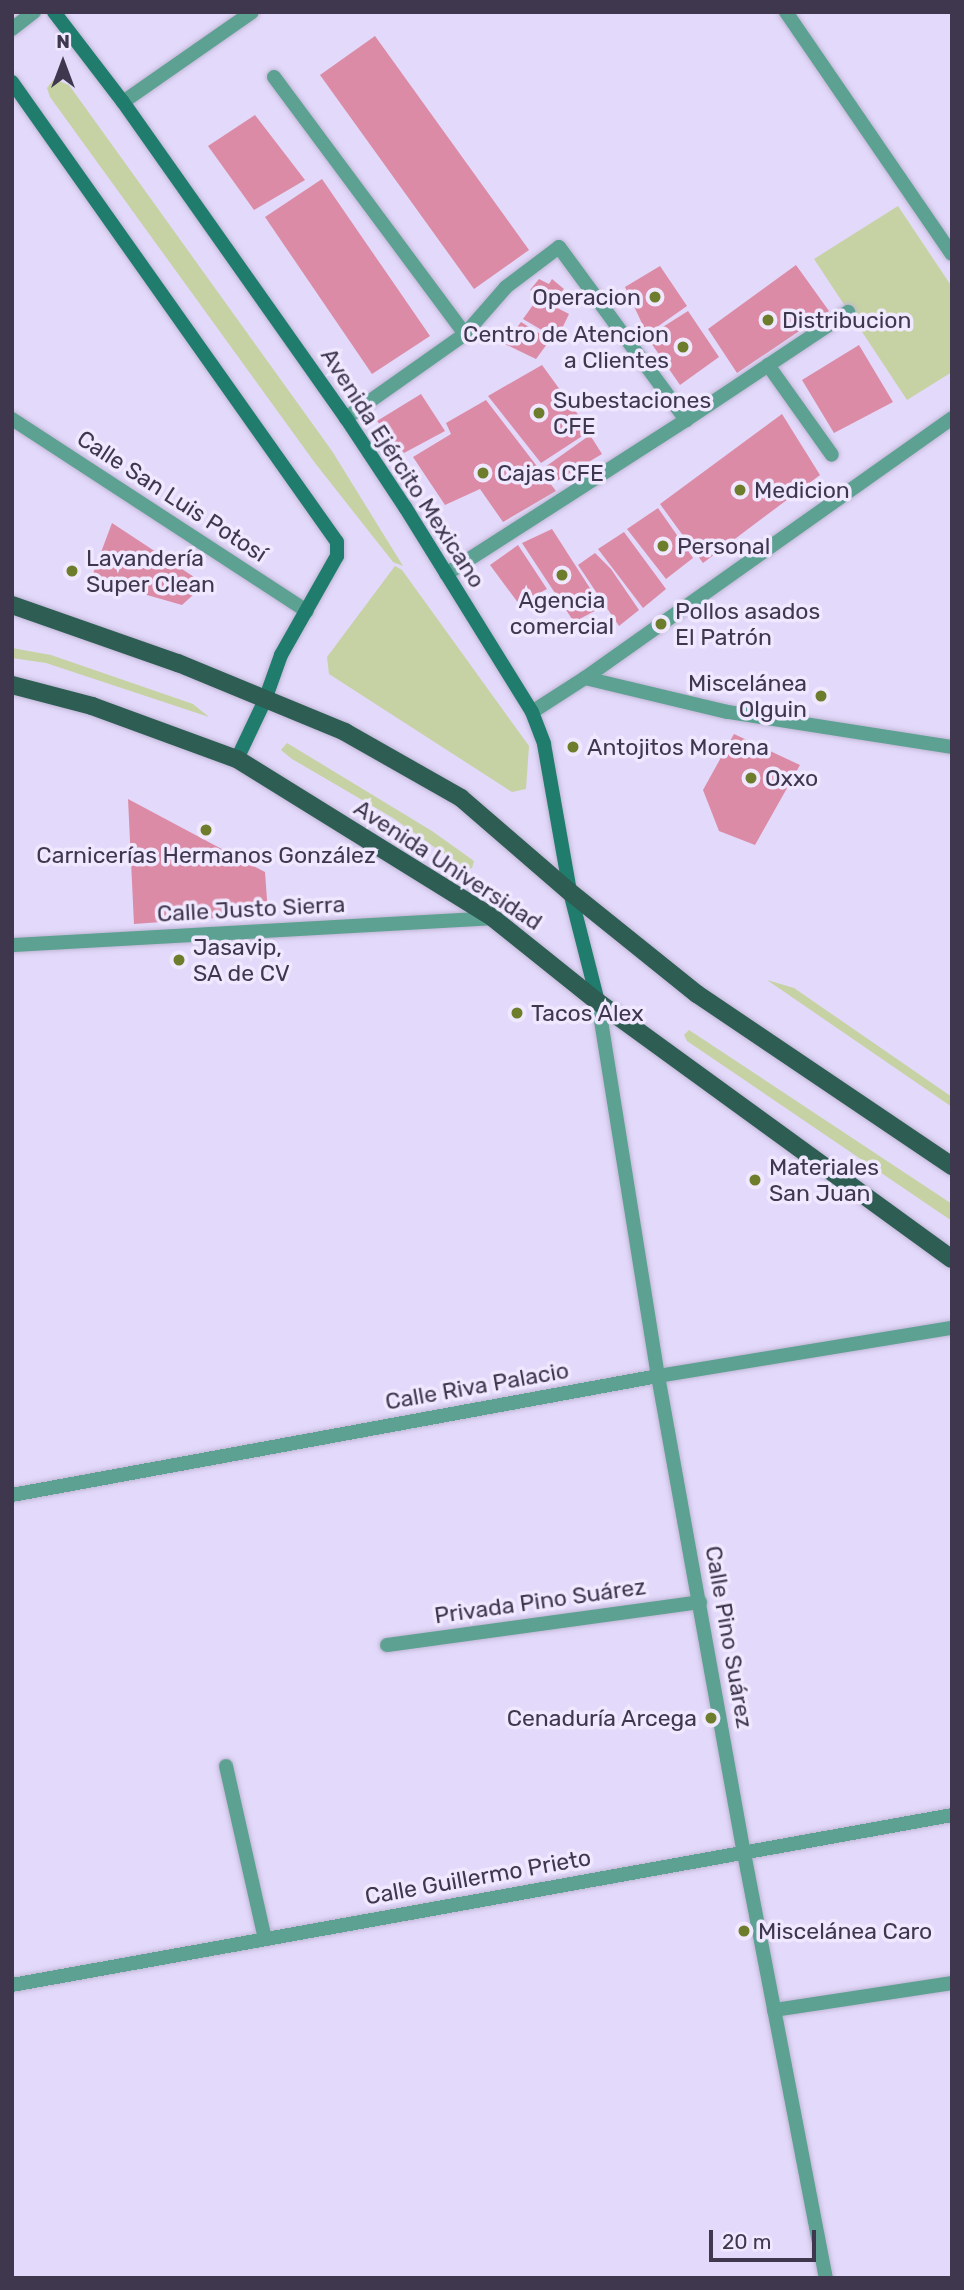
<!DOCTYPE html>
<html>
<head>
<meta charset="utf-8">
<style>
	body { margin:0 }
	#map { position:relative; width:964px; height:2290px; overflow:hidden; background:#e3d9fa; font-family:Rubik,sans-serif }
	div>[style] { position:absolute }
	.green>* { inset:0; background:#c6d2a3 }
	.building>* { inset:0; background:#db8ba5 }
	.roads { filter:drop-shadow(0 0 2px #bfb5d4) drop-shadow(0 0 2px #bfb5d4) }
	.service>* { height:14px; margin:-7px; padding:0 7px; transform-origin:7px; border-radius:7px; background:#5da192 }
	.minor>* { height:14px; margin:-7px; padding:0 7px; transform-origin:7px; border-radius:7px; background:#5da192 }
	.secondary>* { height:14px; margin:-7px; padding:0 7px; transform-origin:7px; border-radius:7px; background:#207d6d }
	.primary>* { height:18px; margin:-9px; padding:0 9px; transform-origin:9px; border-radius:9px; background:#2d5d53 }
	.dots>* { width:19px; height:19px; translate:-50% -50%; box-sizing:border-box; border:4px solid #efe8ff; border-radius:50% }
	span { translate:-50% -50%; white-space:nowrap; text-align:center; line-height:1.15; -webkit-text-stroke:7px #efe8ff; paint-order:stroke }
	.poi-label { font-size:23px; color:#3e374d }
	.right { translate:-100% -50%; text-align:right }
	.left { translate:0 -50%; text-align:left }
	.street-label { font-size:23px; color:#3e374d }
	.frame { position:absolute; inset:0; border:14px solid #3e374d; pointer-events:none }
	.north { position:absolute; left:28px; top:28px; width:70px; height:70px; -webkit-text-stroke:5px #efe8ff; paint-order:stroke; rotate:0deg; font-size:19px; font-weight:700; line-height:28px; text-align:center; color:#3e374d }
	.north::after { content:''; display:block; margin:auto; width:24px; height:32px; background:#3e374d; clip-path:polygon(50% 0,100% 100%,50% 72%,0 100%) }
	.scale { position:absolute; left:709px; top:2230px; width:107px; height:32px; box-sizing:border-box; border:4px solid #3e374d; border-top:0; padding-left:9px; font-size:21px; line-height:24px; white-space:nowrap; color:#3e374d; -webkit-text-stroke:5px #efe8ff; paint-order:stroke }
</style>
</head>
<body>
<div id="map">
	<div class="green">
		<div style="clip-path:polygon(54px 79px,69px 85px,332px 451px,403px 566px,393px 562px,315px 463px,50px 97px,47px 88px)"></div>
		<div style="clip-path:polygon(898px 206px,952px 287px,952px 372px,907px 400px,814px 259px)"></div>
		<div style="clip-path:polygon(395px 566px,402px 570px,529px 746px,526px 789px,512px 792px,329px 674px,327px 657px)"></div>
		<div style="clip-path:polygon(12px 648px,51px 655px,193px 704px,209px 717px,46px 663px,12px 658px)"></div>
		<div style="clip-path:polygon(287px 743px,432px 831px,474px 861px,472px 868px,468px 869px,460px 865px,393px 818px,292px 759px,281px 750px)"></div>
		<div style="clip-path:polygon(767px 980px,794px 988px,952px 1097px,952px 1107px)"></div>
		<div style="clip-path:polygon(689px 1030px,952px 1204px,952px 1221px,687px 1041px,684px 1035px)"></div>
	</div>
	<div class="building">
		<div style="clip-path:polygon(375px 36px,529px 250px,474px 289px,320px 75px)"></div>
		<div style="clip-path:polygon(255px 115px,305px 180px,254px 210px,208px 146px)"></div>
		<div style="clip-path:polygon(322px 179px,430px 336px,372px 374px,265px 217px)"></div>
		<div style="clip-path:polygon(796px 265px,829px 311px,737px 373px,708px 329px)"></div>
		<div style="clip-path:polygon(660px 266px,687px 306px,647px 334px,625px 287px)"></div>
		<div style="clip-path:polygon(539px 279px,549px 284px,552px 279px,564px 289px,552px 302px,530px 290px)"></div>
		<div style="clip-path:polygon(538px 298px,569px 314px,557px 339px,523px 319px)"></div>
		<div style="clip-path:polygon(688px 311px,719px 357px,680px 385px,647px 337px)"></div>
		<div style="clip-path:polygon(521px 322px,550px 340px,536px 359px,505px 344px)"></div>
		<div style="clip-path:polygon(859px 345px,893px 402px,834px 433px,802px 380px)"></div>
		<div style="clip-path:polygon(542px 365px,590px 431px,541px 463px,488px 396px)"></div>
		<div style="clip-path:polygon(421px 394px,445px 431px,404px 453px,377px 421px)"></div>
		<div style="clip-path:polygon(486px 400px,556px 491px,503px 522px,480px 489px,445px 505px,413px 457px,451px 434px,446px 423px)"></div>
		<div style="clip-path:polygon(782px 414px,820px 475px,703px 563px,660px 504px)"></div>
		<div style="clip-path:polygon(590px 435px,602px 454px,555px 482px,545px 467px)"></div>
		<div style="clip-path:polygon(658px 508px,693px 558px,666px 579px,627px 529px)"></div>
		<div style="clip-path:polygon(112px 523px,194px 577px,193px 595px,182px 605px,91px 579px)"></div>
		<div style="clip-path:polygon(552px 529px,602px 607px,574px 622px,522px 543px)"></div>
		<div style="clip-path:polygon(624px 532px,666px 589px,643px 608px,598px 549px)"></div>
		<div style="clip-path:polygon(518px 545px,547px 589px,519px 604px,490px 565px)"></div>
		<div style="clip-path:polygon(595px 553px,611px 569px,639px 610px,619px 626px,578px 565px)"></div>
		<div style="clip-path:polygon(734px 734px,800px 765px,755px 845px,719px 831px,703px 790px)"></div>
		<div style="clip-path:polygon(128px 799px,265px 872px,268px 914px,134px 924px)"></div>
	</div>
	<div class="roads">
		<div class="service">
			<div style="left:274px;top:77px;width:320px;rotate:53.4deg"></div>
			<div style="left:465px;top:334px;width:146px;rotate:144.8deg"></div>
			<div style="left:465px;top:334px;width:62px;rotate:-48.9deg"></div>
			<div style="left:506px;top:287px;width:66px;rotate:-37deg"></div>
			<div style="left:559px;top:247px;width:215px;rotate:53.7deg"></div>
			<div style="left:686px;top:420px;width:195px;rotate:-33.7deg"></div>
			<div style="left:768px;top:365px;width:110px;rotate:54.6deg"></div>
			<div style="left:446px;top:574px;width:285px;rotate:-32.7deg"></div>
		</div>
		<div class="minor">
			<div style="left:786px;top:12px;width:293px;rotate:55.6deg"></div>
			<div style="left:12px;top:29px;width:28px;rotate:-38deg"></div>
			<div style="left:123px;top:102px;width:157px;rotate:-34.9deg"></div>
			<div style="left:12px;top:419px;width:352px;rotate:33.1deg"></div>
			<div style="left:585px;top:678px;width:147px;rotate:13.4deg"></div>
			<div style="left:728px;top:712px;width:227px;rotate:8.9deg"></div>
			<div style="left:532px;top:712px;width:63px;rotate:-32.7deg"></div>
			<div style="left:585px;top:678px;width:450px;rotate:-35.3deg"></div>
			<div style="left:12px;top:945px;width:482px;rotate:-3.2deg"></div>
			<div style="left:598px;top:1002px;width:379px;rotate:80.9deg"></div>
			<div style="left:658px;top:1376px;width:485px;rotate:79.8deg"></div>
			<div style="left:744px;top:1853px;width:433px;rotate:79.1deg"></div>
			<div style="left:12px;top:1495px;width:657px;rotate:-10.44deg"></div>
			<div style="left:658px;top:1376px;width:298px;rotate:-9.3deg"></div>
			<div style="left:387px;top:1645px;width:316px;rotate:-7.8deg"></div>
			<div style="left:226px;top:1766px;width:177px;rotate:77.3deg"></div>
			<div style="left:12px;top:1985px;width:955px;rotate:-10.25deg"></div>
			<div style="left:774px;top:2010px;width:180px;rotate:-8.6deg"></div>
		</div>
		<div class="secondary">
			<div style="left:54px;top:12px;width:113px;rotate:52.5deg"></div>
			<div style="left:123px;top:102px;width:387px;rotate:54.8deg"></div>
			<div style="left:346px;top:418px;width:107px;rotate:56.5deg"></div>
			<div style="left:405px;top:507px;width:241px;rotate:58.2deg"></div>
			<div style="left:532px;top:712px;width:34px;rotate:69deg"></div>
			<div style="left:544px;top:744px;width:150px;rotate:80deg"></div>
			<div style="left:570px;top:892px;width:114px;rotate:75.7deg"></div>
			<div style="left:12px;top:82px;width:563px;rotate:54.76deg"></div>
			<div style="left:337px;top:542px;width:14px;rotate:90deg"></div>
			<div style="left:337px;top:556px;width:114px;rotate:119.5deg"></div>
			<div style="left:281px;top:655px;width:48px;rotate:109.6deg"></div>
			<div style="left:265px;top:700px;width:65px;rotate:115.4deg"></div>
		</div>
		<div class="primary">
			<div style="left:12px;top:605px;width:176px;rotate:19.3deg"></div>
			<div style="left:178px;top:663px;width:181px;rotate:22.4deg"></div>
			<div style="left:345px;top:732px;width:133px;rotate:29.6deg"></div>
			<div style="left:461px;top:798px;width:144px;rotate:40.8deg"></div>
			<div style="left:570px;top:892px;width:163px;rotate:38.8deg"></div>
			<div style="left:697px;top:994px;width:308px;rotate:34deg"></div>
			<div style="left:12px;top:685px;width:83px;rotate:14.7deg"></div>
			<div style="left:92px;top:706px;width:154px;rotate:20.1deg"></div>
			<div style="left:237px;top:759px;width:301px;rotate:31.8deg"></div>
			<div style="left:493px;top:918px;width:134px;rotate:38.7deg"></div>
			<div style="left:598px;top:1002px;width:437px;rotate:36deg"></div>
		</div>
	</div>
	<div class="dots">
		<div style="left:655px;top:297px;background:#6e7d2b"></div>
		<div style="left:768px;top:320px;background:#6e7d2b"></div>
		<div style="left:683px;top:347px;background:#6e7d2b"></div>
		<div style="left:539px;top:413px;background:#6e7d2b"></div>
		<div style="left:483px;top:473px;background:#6e7d2b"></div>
		<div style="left:740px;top:490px;background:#6e7d2b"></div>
		<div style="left:663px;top:546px;background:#6e7d2b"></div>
		<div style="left:72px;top:571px;background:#6e7d2b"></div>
		<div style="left:562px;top:575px;background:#6e7d2b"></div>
		<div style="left:661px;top:624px;background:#6e7d2b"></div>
		<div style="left:821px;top:696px;background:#6e7d2b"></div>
		<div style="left:573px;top:747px;background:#6e7d2b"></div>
		<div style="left:751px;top:778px;background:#6e7d2b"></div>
		<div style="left:206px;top:830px;background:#6e7d2b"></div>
		<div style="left:179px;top:960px;background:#6e7d2b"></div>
		<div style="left:517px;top:1013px;background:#6e7d2b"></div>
		<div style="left:755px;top:1180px;background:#6e7d2b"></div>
		<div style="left:711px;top:1718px;background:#6e7d2b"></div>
		<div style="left:744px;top:1931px;background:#6e7d2b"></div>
	</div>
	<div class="poi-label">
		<span class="right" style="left:641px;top:297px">Operacion</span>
		<span class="left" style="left:782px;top:320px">Distribucion</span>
		<span class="right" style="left:669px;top:347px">Centro de Atencion<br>a Clientes</span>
		<span class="left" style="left:553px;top:413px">Subestaciones<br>CFE</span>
		<span class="left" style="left:497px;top:473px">Cajas CFE</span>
		<span class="left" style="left:754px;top:490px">Medicion</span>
		<span class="left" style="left:677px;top:546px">Personal</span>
		<span class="left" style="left:86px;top:571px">Lavandería<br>Super Clean</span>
		<span style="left:562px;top:613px">Agencia<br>comercial</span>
		<span class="left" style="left:675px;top:624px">Pollos asados<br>El Patrón</span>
		<span class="right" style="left:807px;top:696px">Miscelánea<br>Olguin</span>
		<span class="left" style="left:587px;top:747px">Antojitos Morena</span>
		<span class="left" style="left:765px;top:778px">Oxxo</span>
		<span style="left:206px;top:855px">Carnicerías Hermanos González</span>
		<span class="left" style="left:193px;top:960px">Jasavip,<br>SA de CV</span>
		<span class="left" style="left:531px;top:1013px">Tacos Alex</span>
		<span class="left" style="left:769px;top:1180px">Materiales<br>San Juan</span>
		<span class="right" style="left:697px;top:1718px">Cenaduría Arcega</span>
		<span class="left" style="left:758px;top:1931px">Miscelánea Caro</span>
	</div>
	<div class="street-label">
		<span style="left:403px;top:468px;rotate:57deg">Avenida Ejército Mexicano</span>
		<span style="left:172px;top:496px;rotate:33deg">Calle San Luis Potosí</span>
		<span style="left:448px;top:865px;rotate:33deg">Avenida Universidad</span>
		<span style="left:251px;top:909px;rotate:-3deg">Calle Justo Sierra</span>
		<span style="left:477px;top:1386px;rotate:-10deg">Calle Riva Palacio</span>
		<span style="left:540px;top:1601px;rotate:-8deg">Privada Pino Suárez</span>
		<span style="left:729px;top:1637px;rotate:80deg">Calle Pino Suárez</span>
		<span style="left:478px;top:1877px;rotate:-10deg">Calle Guillermo Prieto</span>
	</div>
	<div class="frame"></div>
	<div class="north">N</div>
	<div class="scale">20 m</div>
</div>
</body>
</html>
